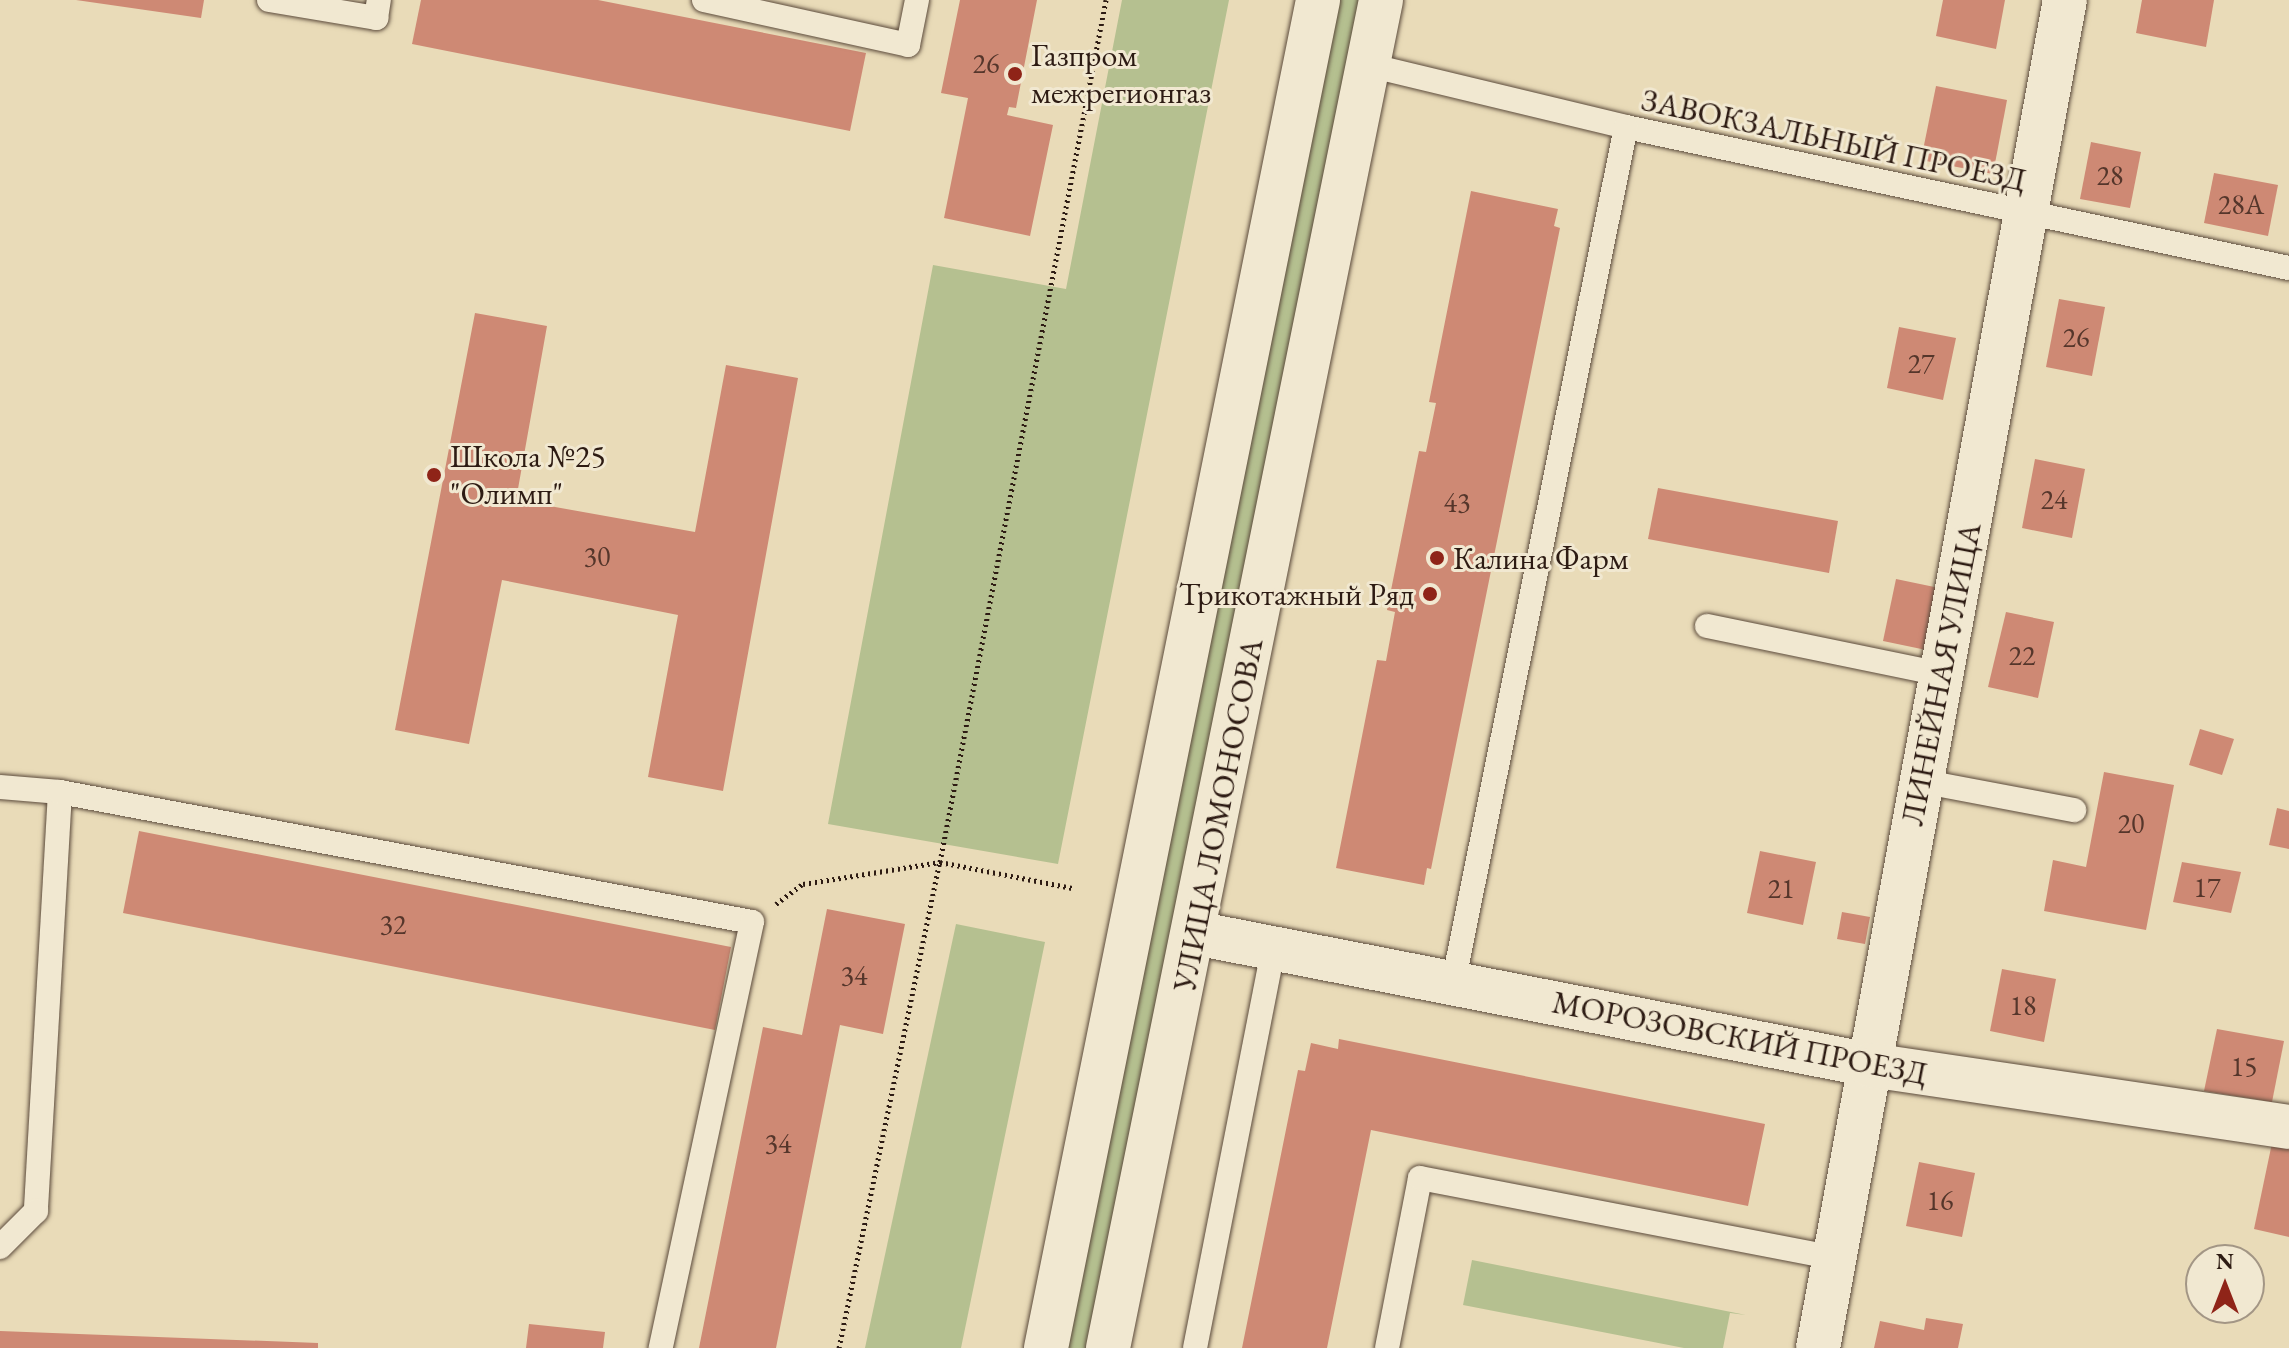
<!DOCTYPE html>
<html>
<head>
<meta charset="utf-8">
<style>
	body { margin:0 }
	#map { position:relative; width:2289px; height:1348px; overflow:hidden; background:#e9dbb8; font-family:"EB Garamond",serif }
	div>[style] { position:absolute }
	.green>* { inset:0; background:#b5c090 }
	.building>* { inset:0; background:#ce8974 }
	.path>* { height:5px; margin-top:-2.5px; transform-origin:0; background:repeating-linear-gradient(90deg,#2d1b13 0 2px,transparent 0 6px) }
	.roads { filter:drop-shadow(0 0 2px #5c4b3c) drop-shadow(0 0 2px #5c4b3c) }
	.service>* { height:24px; margin:-12px; padding:0 12px; transform-origin:12px; border-radius:12px; background:#f1e8d1 }
	.minor>* { height:44px; margin:-22px; padding:0 22px; transform-origin:22px; border-radius:22px; background:#f1e8d1 }
	.tertiary>* { height:44px; margin:-22px; padding:0 22px; transform-origin:22px; border-radius:22px; background:#f1e8d1 }
	.secondary>* { height:44px; margin:-22px; padding:0 22px; transform-origin:22px; border-radius:22px; background:#f1e8d1 }
	.dots>* { width:22px; height:22px; translate:-50% -50%; box-sizing:border-box; border:4px solid #f1e8d1; border-radius:50% }
	span { translate:-50% -50%; white-space:nowrap; text-align:center; line-height:1.15; -webkit-text-stroke:6px #f1e8d1; paint-order:stroke }
	.number-label { font-size:28px; color:#55362b }
	.number-label span { -webkit-text-stroke-width:0 }
	.poi-label { font-size:32px; color:#2d1b13 }
	.left { translate:0 -50%; text-align:left }
	.right { translate:-100% -50%; text-align:right }
	.street-label { font-size:32px; color:#2d1b13 }
	.north { position:absolute; left:2185px; top:1244px; width:80px; height:80px; box-sizing:border-box; background:#f1e8d1; border:2px solid #a39685; border-radius:50%; rotate:0deg; font-size:22px; font-weight:700; line-height:32px; text-align:center; color:#2d1b13 }
	.north::after { content:''; display:block; margin:auto; width:28px; height:36px; background:#8f2418; clip-path:polygon(50% 0,100% 100%,50% 72%,0 100%) }
</style>
</head>
<body>
<div id="map">
	<div class="green">
		<div style="clip-path:polygon(1122px 0,1229px 0,1058px 864px,828px 824px,933px 265px,1066px 289px)"></div>
		<div style="clip-path:polygon(1339px 0,1359px 0,1086px 1348px,1066px 1348px)"></div>
		<div style="clip-path:polygon(956px 924px,1045px 942px,961px 1348px,865px 1348px)"></div>
		<div style="clip-path:polygon(1472px 1260px,1746px 1315px,1730px 1313px,1723px 1348px,1684px 1348px,1463px 1305px)"></div>
	</div>
	<div class="building">
		<div style="clip-path:polygon(76px 0,204px 0,201px 18px)"></div>
		<div style="clip-path:polygon(421px 0,598px 0,866px 53px,850px 131px,412px 44px)"></div>
		<div style="clip-path:polygon(960px 0,1037px 0,1016px 108px,1009px 107px,1007px 115px,1053px 125px,1030px 236px,944px 218px,968px 98px,941px 93px)"></div>
		<div style="clip-path:polygon(1943px 0,2005px 0,1996px 49px,1936px 36px)"></div>
		<div style="clip-path:polygon(2142px 0,2214px 0,2206px 47px,2136px 33px)"></div>
		<div style="clip-path:polygon(1936px 86px,2007px 100px,1993px 174px,1921px 160px)"></div>
		<div style="clip-path:polygon(2091px 142px,2141px 152px,2130px 208px,2080px 199px)"></div>
		<div style="clip-path:polygon(2214px 173px,2278px 185px,2268px 236px,2204px 223px)"></div>
		<div style="clip-path:polygon(1471px 191px,1558px 209px,1554px 226px,1560px 228px,1431px 869px,1427px 868px,1424px 885px,1336px 868px,1377px 660px,1386px 661px,1395px 612px,1387px 610px,1419px 451px,1426px 452px,1436px 403px,1429px 402px)"></div>
		<div style="clip-path:polygon(2059px 299px,2105px 307px,2092px 376px,2046px 367px)"></div>
		<div style="clip-path:polygon(475px 313px,547px 326px,516px 500px,695px 532px,726px 365px,798px 378px,723px 791px,648px 777px,678px 615px,502px 580px,469px 744px,395px 730px)"></div>
		<div style="clip-path:polygon(1899px 327px,1956px 338px,1943px 400px,1887px 388px)"></div>
		<div style="clip-path:polygon(2035px 459px,2085px 469px,2072px 538px,2022px 528px)"></div>
		<div style="clip-path:polygon(1658px 488px,1838px 521px,1829px 573px,1648px 539px)"></div>
		<div style="clip-path:polygon(1896px 579px,1944px 589px,1931px 651px,1883px 641px)"></div>
		<div style="clip-path:polygon(2006px 612px,2054px 622px,2038px 698px,1988px 687px)"></div>
		<div style="clip-path:polygon(2200px 729px,2234px 739px,2222px 775px,2189px 765px)"></div>
		<div style="clip-path:polygon(2104px 772px,2174px 785px,2146px 930px,2044px 911px,2053px 860px,2086px 867px)"></div>
		<div style="clip-path:polygon(2277px 808px,2289px 811px,2289px 849px,2269px 845px)"></div>
		<div style="clip-path:polygon(139px 831px,731px 947px,715px 1030px,123px 913px)"></div>
		<div style="clip-path:polygon(1760px 851px,1816px 862px,1803px 925px,1747px 913px)"></div>
		<div style="clip-path:polygon(2182px 862px,2241px 872px,2231px 913px,2173px 902px)"></div>
		<div style="clip-path:polygon(827px 909px,905px 924px,883px 1034px,840px 1025px,776px 1348px,699px 1348px,763px 1027px,802px 1035px)"></div>
		<div style="clip-path:polygon(1842px 912px,1870px 917px,1865px 944px,1837px 939px)"></div>
		<div style="clip-path:polygon(2002px 969px,2056px 979px,2044px 1042px,1990px 1031px)"></div>
		<div style="clip-path:polygon(2217px 1029px,2284px 1041px,2272px 1102px,2204px 1091px)"></div>
		<div style="clip-path:polygon(1339px 1039px,1765px 1124px,1748px 1206px,1371px 1130px,1327px 1348px,1242px 1348px,1298px 1070px,1305px 1071px,1311px 1043px,1338px 1049px)"></div>
		<div style="clip-path:polygon(2272px 1143px,2289px 1147px,2289px 1237px,2254px 1229px)"></div>
		<div style="clip-path:polygon(1919px 1162px,1975px 1173px,1962px 1237px,1906px 1226px)"></div>
		<div style="clip-path:polygon(1926px 1318px,1963px 1324px,1958px 1348px,1874px 1348px,1880px 1321px,1924px 1330px)"></div>
		<div style="clip-path:polygon(529px 1324px,605px 1332px,603px 1348px,526px 1348px)"></div>
		<div style="clip-path:polygon(0 1331px,318px 1343px,318px 1348px,0 1348px)"></div>
	</div>
	<div class="path">
		<div style="left:776px;top:904px;width:34px;rotate:-37deg"></div>
		<div style="left:803px;top:884px;width:139px;rotate:-9.1deg"></div>
		<div style="left:940px;top:862px;width:136px;rotate:11.1deg"></div>
		<div style="left:839px;top:1348px;width:496px;rotate:-78.3deg"></div>
		<div style="left:940px;top:862px;width:878px;rotate:-79.1deg"></div>
	</div>
	<div class="roads">
		<div class="service">
			<div style="left:269px;top:0;width:109px;rotate:9.5deg"></div>
			<div style="left:376px;top:18px;width:18px;rotate:-81deg"></div>
			<div style="left:704px;top:0;width:209px;rotate:12.4deg"></div>
			<div style="left:908px;top:45px;width:46px;rotate:-78.7deg"></div>
			<div style="left:1368px;top:65px;width:265px;rotate:13.5deg"></div>
			<div style="left:1626px;top:127px;width:678px;rotate:12.01deg"></div>
			<div style="left:1707px;top:626px;width:238px;rotate:11.6deg"></div>
			<div style="left:1920px;top:781px;width:157px;rotate:10.7deg"></div>
			<div style="left:0;top:787px;width:60px;rotate:4.8deg"></div>
			<div style="left:60px;top:792px;width:420px;rotate:93.3deg"></div>
			<div style="left:36px;top:1211px;width:51px;rotate:135deg"></div>
			<div style="left:60px;top:792px;width:704px;rotate:10.64deg"></div>
			<div style="left:752px;top:922px;width:436px;rotate:102.1deg"></div>
			<div style="left:1453px;top:984px;width:874px;rotate:-78.59deg"></div>
			<div style="left:1195px;top:1348px;width:406px;rotate:-78.9deg"></div>
			<div style="left:1387px;top:1348px;width:173px;rotate:-79deg"></div>
			<div style="left:1420px;top:1178px;width:423px;rotate:10.9deg"></div>
		</div>
		<div class="minor">
			<div style="left:1818px;top:1348px;width:1370px;rotate:-79.62deg"></div>
		</div>
		<div class="tertiary">
			<div style="left:1195px;top:933px;width:688px;rotate:11.06deg"></div>
			<div style="left:1870px;top:1065px;width:424px;rotate:8.4deg"></div>
		</div>
		<div class="secondary">
			<div style="left:1046px;top:1348px;width:1375px;rotate:-78.59deg"></div>
			<div style="left:1108px;top:1348px;width:1375px;rotate:-78.55deg"></div>
		</div>
	</div>
	<div class="dots">
		<div style="left:1015px;top:74px;background:#8f2418"></div>
		<div style="left:434px;top:475px;background:#8f2418"></div>
		<div style="left:1437px;top:558px;background:#8f2418"></div>
		<div style="left:1430px;top:594px;background:#8f2418"></div>
	</div>
	<div class="number-label">
		<span style="left:986px;top:63px">26</span>
		<span style="left:2110px;top:175px">28</span>
		<span style="left:2241px;top:204px">28А</span>
		<span style="left:2076px;top:337px">26</span>
		<span style="left:1921px;top:363px">27</span>
		<span style="left:2054px;top:499px">24</span>
		<span style="left:1457px;top:502px">43</span>
		<span style="left:597px;top:556px">30</span>
		<span style="left:2022px;top:655px">22</span>
		<span style="left:2131px;top:823px">20</span>
		<span style="left:2207px;top:887px">17</span>
		<span style="left:1781px;top:888px">21</span>
		<span style="left:393px;top:924px">32</span>
		<span style="left:854px;top:975px">34</span>
		<span style="left:2023px;top:1005px">18</span>
		<span style="left:2244px;top:1066px">15</span>
		<span style="left:778px;top:1143px">34</span>
		<span style="left:1940px;top:1200px">16</span>
	</div>
	<div class="poi-label">
		<span class="left" style="left:1031px;top:74px">Газпром<br>межрегионгаз</span>
		<span class="left" style="left:450px;top:475px">Школа №25<br>"Олимп"</span>
		<span class="left" style="left:1453px;top:558px">Калина Фарм</span>
		<span class="right" style="left:1414px;top:594px">Трикотажный Ряд</span>
	</div>
	<div class="street-label">
		<span style="left:1834px;top:140px;rotate:12deg">ЗАВОКЗАЛЬНЫЙ ПРОЕЗД</span>
		<span style="left:1941px;top:674px;rotate:-79deg">ЛИНЕЙНАЯ УЛИЦА</span>
		<span style="left:1218px;top:815px;rotate:-79deg">УЛИЦА ЛОМОНОСОВА</span>
		<span style="left:1740px;top:1038px;rotate:11deg">МОРОЗОВСКИЙ ПРОЕЗД</span>
	</div>
	<div class="north">N</div>
</div>
</body>
</html>
